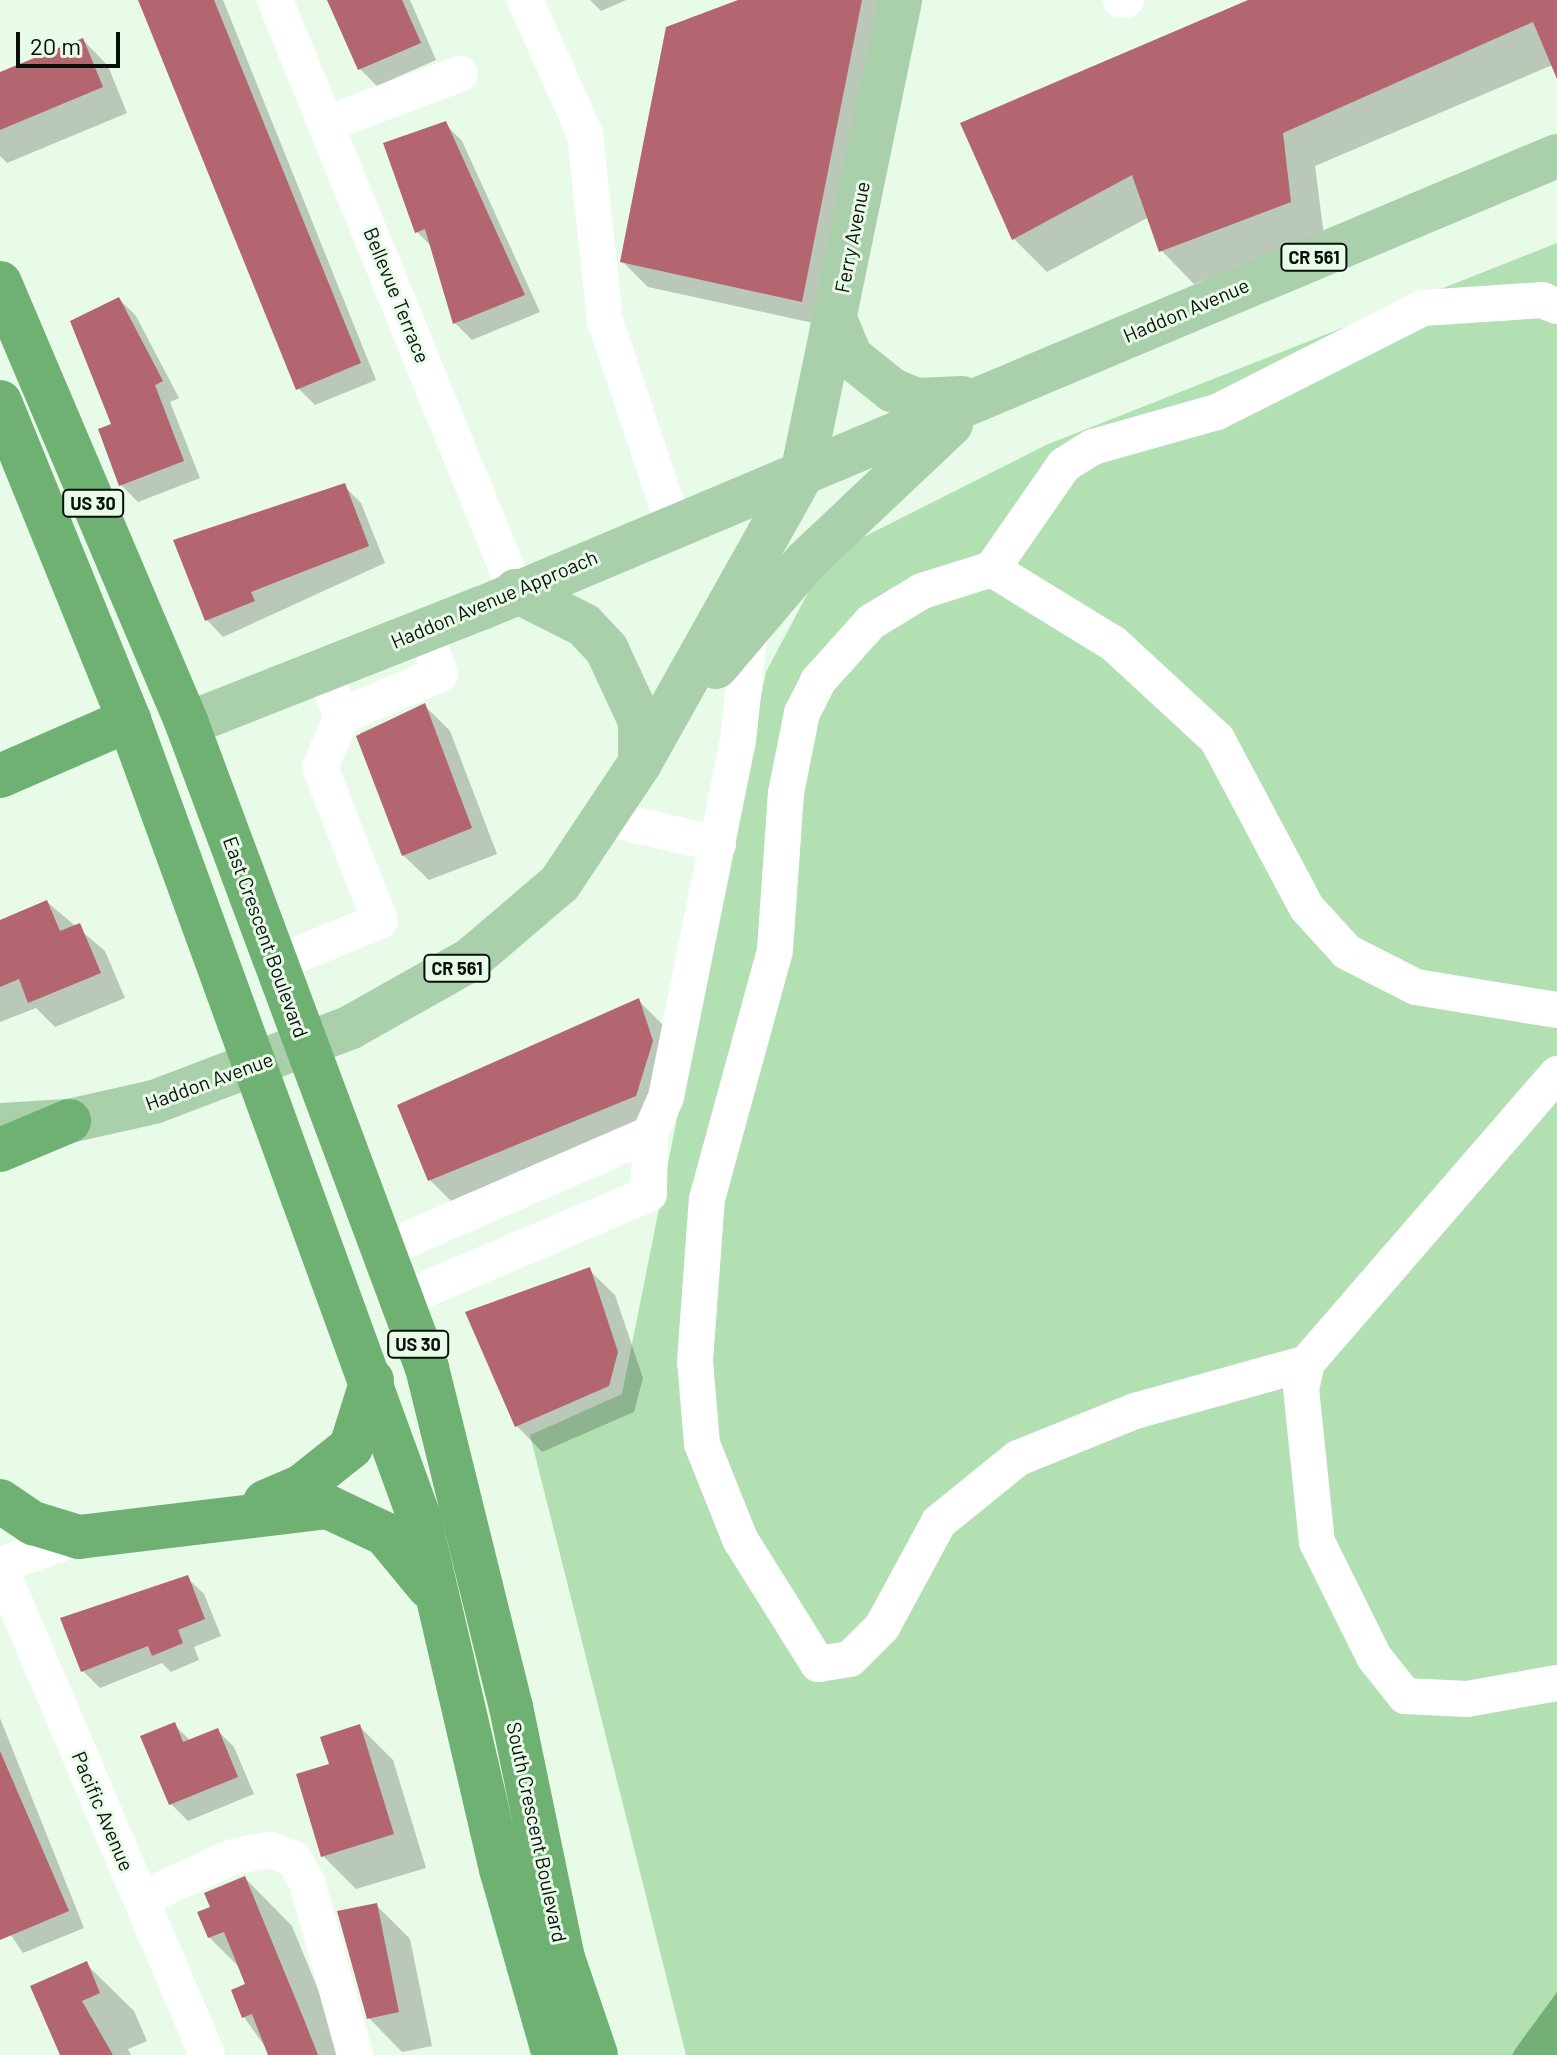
<!DOCTYPE html>
<html>
<head>
<meta charset="utf-8">
<style>
	body { margin:0 }
	#map { position:relative; width:1557px; height:2055px; overflow:hidden; background:#e8fae8; font-family:Barlow,sans-serif }
	div>[style] { position:absolute }
	.green>* { inset:0; background:#b2e0b3 }
	.water>* { inset:0; background:#75af78 }
	.shadow>* { inset:0; background:#0003 }
	.building>* { inset:0; background:#b36670 }
	.minor>* { height:36px; margin:-18px; padding:0 18px; transform-origin:18px; border-radius:18px; background:#fff }
	.major>* { height:44px; margin:-22px; padding:0 22px; transform-origin:22px; border-radius:22px; background:#a9d0ab }
	.highway>* { height:44px; margin:-22px; padding:0 22px; transform-origin:22px; border-radius:22px; background:#6fb173 }
	span { translate:-50% -50%; white-space:nowrap; text-align:center; line-height:1.15; -webkit-text-stroke:6px #e8fae8; paint-order:stroke }
	.shield-label span { padding:2px 6px; background:#e8fae8; border:2px solid; border-radius:6px; -webkit-text-stroke-width:0 }
	.shield-label { font-size:18px; color:#080e08; font-weight:700 }
	.street-label { font-size:20px; color:#080e08 }
	.scale { position:absolute; left:16px; top:32px; width:104px; height:36px; box-sizing:border-box; border:4px solid #080e08; border-top:0; padding-left:10px; font-size:24px; line-height:28px; white-space:nowrap; color:#080e08; -webkit-text-stroke:6px #e8fae8; paint-order:stroke }
</style>
</head>
<body>
<div id="map">
	<div class="green">
		<div style="clip-path:polygon(1557px 243px,1557px 1992px,1512px 2055px,686px 2055px,530px 1435px,622px 1394px,766px 672px,828px 555px,1046px 445px)"></div>
	</div>
	<div class="water">
		<div style="clip-path:polygon(1557px 1992px,1557px 2055px,1512px 2055px,1516px 2048px)"></div>
	</div>
	<div class="shadow">
		<div style="clip-path:polygon(141px 0,223px 0,376px 380px,315px 405px,298px 388px)"></div>
		<div style="clip-path:polygon(329px 0,410px 0,436px 60px,377px 86px,360px 69px)"></div>
		<div style="clip-path:polygon(590px 0,626px 0,601px 11px)"></div>
		<div style="clip-path:polygon(743px 0,891px 0,827px 326px,648px 287px,622px 261px)"></div>
		<div style="clip-path:polygon(1260px 0,1557px 0,1557px 63px,1315px 166px,1324px 236px,1194px 284px,1161px 250px,1149px 217px,1047px 272px,1014px 239px)"></div>
		<div style="clip-path:polygon(83px 40px,108px 66px,127px 113px,7px 163px,0 156px,0 74px)"></div>
		<div style="clip-path:polygon(445px 124px,462px 141px,540px 312px,472px 340px,455px 323px,433px 248px,417px 232px)"></div>
		<div style="clip-path:polygon(119px 299px,136px 316px,179px 398px,170px 402px,200px 478px,138px 502px,121px 485px,114px 425px)"></div>
		<div style="clip-path:polygon(344px 486px,361px 503px,385px 563px,223px 637px,207px 620px)"></div>
		<div style="clip-path:polygon(425px 706px,450px 731px,497px 854px,429px 880px,403px 855px,360px 733px)"></div>
		<div style="clip-path:polygon(47px 902px,105px 951px,125px 998px,55px 1027px,36px 1008px,0 1022px,0 922px)"></div>
		<div style="clip-path:polygon(639px 1001px,664px 1026px,661px 1122px,456px 1206px,430px 1180px)"></div>
		<div style="clip-path:polygon(589px 1270px,615px 1295px,643px 1378px,634px 1412px,542px 1452px,517px 1426px)"></div>
		<div style="clip-path:polygon(187px 1578px,204px 1594px,221px 1636px,194px 1647px,199px 1660px,171px 1672px,162px 1663px,100px 1688px,83px 1671px,63px 1620px)"></div>
		<div style="clip-path:polygon(0 1718px,84px 1928px,23px 1953px,0 1919px)"></div>
		<div style="clip-path:polygon(174px 1725px,191px 1741px,217px 1730px,234px 1747px,254px 1794px,188px 1821px,171px 1804px)"></div>
		<div style="clip-path:polygon(360px 1727px,393px 1760px,426px 1868px,356px 1889px,323px 1856px,331px 1766px)"></div>
		<div style="clip-path:polygon(245px 1878px,292px 1926px,345px 2055px,271px 2055px,244px 2017px,248px 1985px,241px 1969px,209px 1937px,213px 1908px)"></div>
		<div style="clip-path:polygon(376px 1905px,410px 1939px,432px 2046px,402px 2052px,369px 2018px)"></div>
		<div style="clip-path:polygon(86px 1964px,134px 2011px,147px 2041px,128px 2049px,131px 2055px,62px 2055px)"></div>
	</div>
	<div class="building">
		<div style="clip-path:polygon(138px 0,214px 0,361px 363px,296px 390px)"></div>
		<div style="clip-path:polygon(327px 0,402px 0,421px 43px,358px 70px)"></div>
		<div style="clip-path:polygon(738px 0,862px 0,802px 302px,620px 262px,666px 27px)"></div>
		<div style="clip-path:polygon(1248px 0,1557px 0,1557px 79px,1533px 22px,1283px 133px,1291px 202px,1159px 252px,1132px 175px,1012px 240px,960px 123px)"></div>
		<div style="clip-path:polygon(83px 38px,103px 87px,0 130px,0 72px)"></div>
		<div style="clip-path:polygon(446px 121px,525px 295px,453px 324px,425px 229px,415px 233px,383px 143px)"></div>
		<div style="clip-path:polygon(119px 297px,163px 381px,155px 385px,184px 461px,119px 486px,98px 429px,111px 424px,70px 321px)"></div>
		<div style="clip-path:polygon(345px 483px,369px 546px,251px 592px,255px 601px,205px 621px,173px 540px)"></div>
		<div style="clip-path:polygon(425px 703px,472px 828px,402px 856px,356px 736px)"></div>
		<div style="clip-path:polygon(47px 900px,60px 931px,80px 923px,101px 973px,28px 1003px,19px 979px,0 987px,0 920px)"></div>
		<div style="clip-path:polygon(639px 998px,653px 1041px,636px 1096px,428px 1181px,397px 1105px)"></div>
		<div style="clip-path:polygon(590px 1267px,618px 1352px,609px 1386px,515px 1427px,465px 1312px)"></div>
		<div style="clip-path:polygon(188px 1575px,205px 1619px,178px 1630px,183px 1643px,152px 1656px,148px 1646px,81px 1672px,60px 1618px)"></div>
		<div style="clip-path:polygon(175px 1722px,183px 1742px,218px 1728px,238px 1777px,169px 1805px,140px 1736px)"></div>
		<div style="clip-path:polygon(360px 1724px,394px 1834px,321px 1857px,296px 1774px,329px 1764px,320px 1737px)"></div>
		<div style="clip-path:polygon(0 1751px,69px 1911px,0 1940px)"></div>
		<div style="clip-path:polygon(245px 1876px,303px 2017px,318px 2055px,268px 2055px,252px 2014px,242px 2018px,231px 1990px,245px 1984px,224px 1932px,208px 1938px,197px 1912px,210px 1907px,204px 1893px)"></div>
		<div style="clip-path:polygon(377px 1903px,399px 2012px,367px 2019px,337px 1911px)"></div>
		<div style="clip-path:polygon(87px 1961px,100px 1993px,82px 2001px,113px 2055px,60px 2055px,30px 1986px)"></div>
	</div>
	<div class="minor">
		<div style="left:275px;top:0;width:638px;rotate:67.82deg"></div>
		<div style="left:525px;top:0;width:147px;rotate:65.9deg"></div>
		<div style="left:585px;top:134px;width:187px;rotate:83.9deg"></div>
		<div style="left:605px;top:320px;width:214px;rotate:71.5deg"></div>
		<div style="left:1121px;top:0;width:5px"></div>
		<div style="left:326px;top:124px;width:143px;rotate:-20.5deg"></div>
		<div style="left:992px;top:569px;width:143px;rotate:31.6deg"></div>
		<div style="left:1114px;top:644px;width:140px;rotate:42.7deg"></div>
		<div style="left:1217px;top:739px;width:191px;rotate:62deg"></div>
		<div style="left:1307px;top:908px;width:59px;rotate:47.7deg"></div>
		<div style="left:1347px;top:952px;width:77px;rotate:26.9deg"></div>
		<div style="left:1416px;top:987px;width:143px;rotate:9.3deg"></div>
		<div style="left:322px;top:670px;width:50px;rotate:66.5deg"></div>
		<div style="left:342px;top:716px;width:107px;rotate:-23.2deg"></div>
		<div style="left:440px;top:674px;width:46px;rotate:-108.8deg"></div>
		<div style="left:605px;top:818px;width:116px;rotate:13deg"></div>
		<div style="left:277px;top:963px;width:111px;rotate:-22.2deg"></div>
		<div style="left:380px;top:921px;width:165px;rotate:-111.3deg"></div>
		<div style="left:320px;top:767px;width:56px;rotate:-66.7deg"></div>
		<div style="left:1557px;top:1074px;width:382px;rotate:130.9deg"></div>
		<div style="left:1307px;top:1363px;width:26px;rotate:103deg"></div>
		<div style="left:1301px;top:1388px;width:155px;rotate:84.1deg"></div>
		<div style="left:1317px;top:1542px;width:128px;rotate:63.6deg"></div>
		<div style="left:1374px;top:1657px;width:50px;rotate:51.5deg"></div>
		<div style="left:1405px;top:1696px;width:62px;rotate:2.8deg"></div>
		<div style="left:1467px;top:1699px;width:91px;rotate:-10.1deg"></div>
		<div style="left:650px;top:1134px;width:40px;rotate:-66.6deg"></div>
		<div style="left:666px;top:1097px;width:363px;rotate:-78.6deg"></div>
		<div style="left:738px;top:741px;width:115px;rotate:-84deg"></div>
		<div style="left:383px;top:1250px;width:291px;rotate:-23.5deg"></div>
		<div style="left:650px;top:1134px;width:60px;rotate:91deg"></div>
		<div style="left:649px;top:1194px;width:270px;rotate:156.9deg"></div>
		<div style="left:1307px;top:1363px;width:179px;rotate:164.4deg"></div>
		<div style="left:1135px;top:1411px;width:126px;rotate:158.1deg"></div>
		<div style="left:1018px;top:1458px;width:102px;rotate:141deg"></div>
		<div style="left:939px;top:1522px;width:119px;rotate:118.5deg"></div>
		<div style="left:882px;top:1627px;width:45px;rotate:135deg"></div>
		<div style="left:850px;top:1659px;width:32px;rotate:171deg"></div>
		<div style="left:818px;top:1664px;width:147px;rotate:-122deg"></div>
		<div style="left:740px;top:1539px;width:102px;rotate:-111.8deg"></div>
		<div style="left:702px;top:1444px;width:83px;rotate:-94.8deg"></div>
		<div style="left:695px;top:1361px;width:162px;rotate:-85.8deg"></div>
		<div style="left:707px;top:1199px;width:258px;rotate:-74.7deg"></div>
		<div style="left:775px;top:950px;width:157px;rotate:-86deg"></div>
		<div style="left:786px;top:793px;width:82px;rotate:-78.7deg"></div>
		<div style="left:802px;top:713px;width:36px;rotate:-63deg"></div>
		<div style="left:818px;top:681px;width:79px;rotate:-48.1deg"></div>
		<div style="left:871px;top:622px;width:60px;rotate:-31.3deg"></div>
		<div style="left:922px;top:591px;width:73px;rotate:-17.4deg"></div>
		<div style="left:992px;top:569px;width:126px;rotate:-55.3deg"></div>
		<div style="left:1064px;top:465px;width:34px;rotate:-32deg"></div>
		<div style="left:1093px;top:447px;width:129px;rotate:-15.8deg"></div>
		<div style="left:1217px;top:412px;width:231px;rotate:-26.8deg"></div>
		<div style="left:1423px;top:308px;width:119px;rotate:-3.8deg"></div>
		<div style="left:1542px;top:300px;width:16px;rotate:22deg"></div>
		<div style="left:0;top:1565px;width:84px;rotate:-19.5deg"></div>
		<div style="left:0;top:1567px;width:530px;rotate:67.01deg"></div>
		<div style="left:141px;top:1899px;width:100px;rotate:-24.8deg"></div>
		<div style="left:232px;top:1857px;width:38px;rotate:-11deg"></div>
		<div style="left:269px;top:1850px;width:27px;rotate:20deg"></div>
		<div style="left:294px;top:1859px;width:26px;rotate:61deg"></div>
		<div style="left:307px;top:1882px;width:180px;rotate:74.5deg"></div>
	</div>
	<div class="major">
		<div style="left:835px;top:319px;width:41px;rotate:67.2deg"></div>
		<div style="left:851px;top:357px;width:53px;rotate:38.8deg"></div>
		<div style="left:892px;top:390px;width:27px;rotate:22deg"></div>
		<div style="left:917px;top:400px;width:45px;rotate:-2.5deg"></div>
		<div style="left:516px;top:591px;width:76px;rotate:26.6deg"></div>
		<div style="left:584px;top:625px;width:34px;rotate:47deg"></div>
		<div style="left:607px;top:650px;width:78px;rotate:65.1deg"></div>
		<div style="left:640px;top:721px;width:42px;rotate:90deg"></div>
		<div style="left:716px;top:667px;width:138px;rotate:-49.7deg"></div>
		<div style="left:805px;top:562px;width:201px;rotate:-43.4deg"></div>
		<div style="left:187px;top:724px;width:317px;rotate:-21.5deg"></div>
		<div style="left:482px;top:608px;width:1166px;rotate:-22.81deg"></div>
		<div style="left:0;top:1125px;width:69px;rotate:-3.3deg"></div>
		<div style="left:69px;top:1121px;width:87px;rotate:-12.6deg"></div>
		<div style="left:154px;top:1102px;width:211px;rotate:-20.8deg"></div>
		<div style="left:351px;top:1027px;width:137px;rotate:-29.4deg"></div>
		<div style="left:470px;top:960px;width:118px;rotate:-40.5deg"></div>
		<div style="left:560px;top:883px;width:144px;rotate:-56.3deg"></div>
		<div style="left:640px;top:763px;width:331px;rotate:-60.7deg"></div>
		<div style="left:802px;top:474px;width:484px;rotate:-78.3deg"></div>
	</div>
	<div class="highway">
		<div style="left:0;top:283px;width:479px;rotate:67deg"></div>
		<div style="left:187px;top:724px;width:687px;rotate:69.56deg"></div>
		<div style="left:427px;top:1368px;width:349px;rotate:76.1deg"></div>
		<div style="left:511px;top:1707px;width:256px;rotate:78.3deg"></div>
		<div style="left:563px;top:1958px;width:102px;rotate:71.2deg"></div>
		<div style="left:0;top:402px;width:343px;rotate:67.9deg"></div>
		<div style="left:129px;top:720px;width:848px;rotate:70.01deg"></div>
		<div style="left:419px;top:1517px;width:361px;rotate:76.9deg"></div>
		<div style="left:501px;top:1869px;width:193px;rotate:74.1deg"></div>
		<div style="left:0;top:776px;width:141px;rotate:-23.5deg"></div>
		<div style="left:0;top:1150px;width:75px;rotate:-22.8deg"></div>
		<div style="left:0;top:1501px;width:40px;rotate:34deg"></div>
		<div style="left:33px;top:1523px;width:48px;rotate:16.9deg"></div>
		<div style="left:79px;top:1537px;width:251px;rotate:-6.9deg"></div>
		<div style="left:328px;top:1507px;width:63px;rotate:25.3deg"></div>
		<div style="left:385px;top:1534px;width:69px;rotate:50.3deg"></div>
		<div style="left:265px;top:1502px;width:40px;rotate:-23.4deg"></div>
		<div style="left:302px;top:1486px;width:63px;rotate:-38.5deg"></div>
		<div style="left:351px;top:1447px;width:70px;rotate:-72.6deg"></div>
	</div>
	<div class="shield-label">
		<span style="left:1314px;top:257px">CR 561</span>
		<span style="left:93px;top:503px">US 30</span>
		<span style="left:457px;top:968px">CR 561</span>
		<span style="left:418px;top:1344px">US 30</span>
	</div>
	<div class="street-label">
		<span style="left:852px;top:237px;rotate:-79deg">Ferry Avenue</span>
		<span style="left:397px;top:295px;rotate:68deg">Bellevue Terrace</span>
		<span style="left:1186px;top:310px;rotate:-23deg">Haddon Avenue</span>
		<span style="left:494px;top:599px;rotate:-23deg">Haddon Avenue Approach</span>
		<span style="left:266px;top:937px;rotate:70deg">East Crescent Boulevard</span>
		<span style="left:209px;top:1081px;rotate:-20deg">Haddon Avenue</span>
		<span style="left:103px;top:1811px;rotate:67deg">Pacific Avenue</span>
		<span style="left:537px;top:1832px;rotate:78deg">South Crescent Boulevard</span>
	</div>
	<div class="scale">20 m</div>
</div>
</body>
</html>
